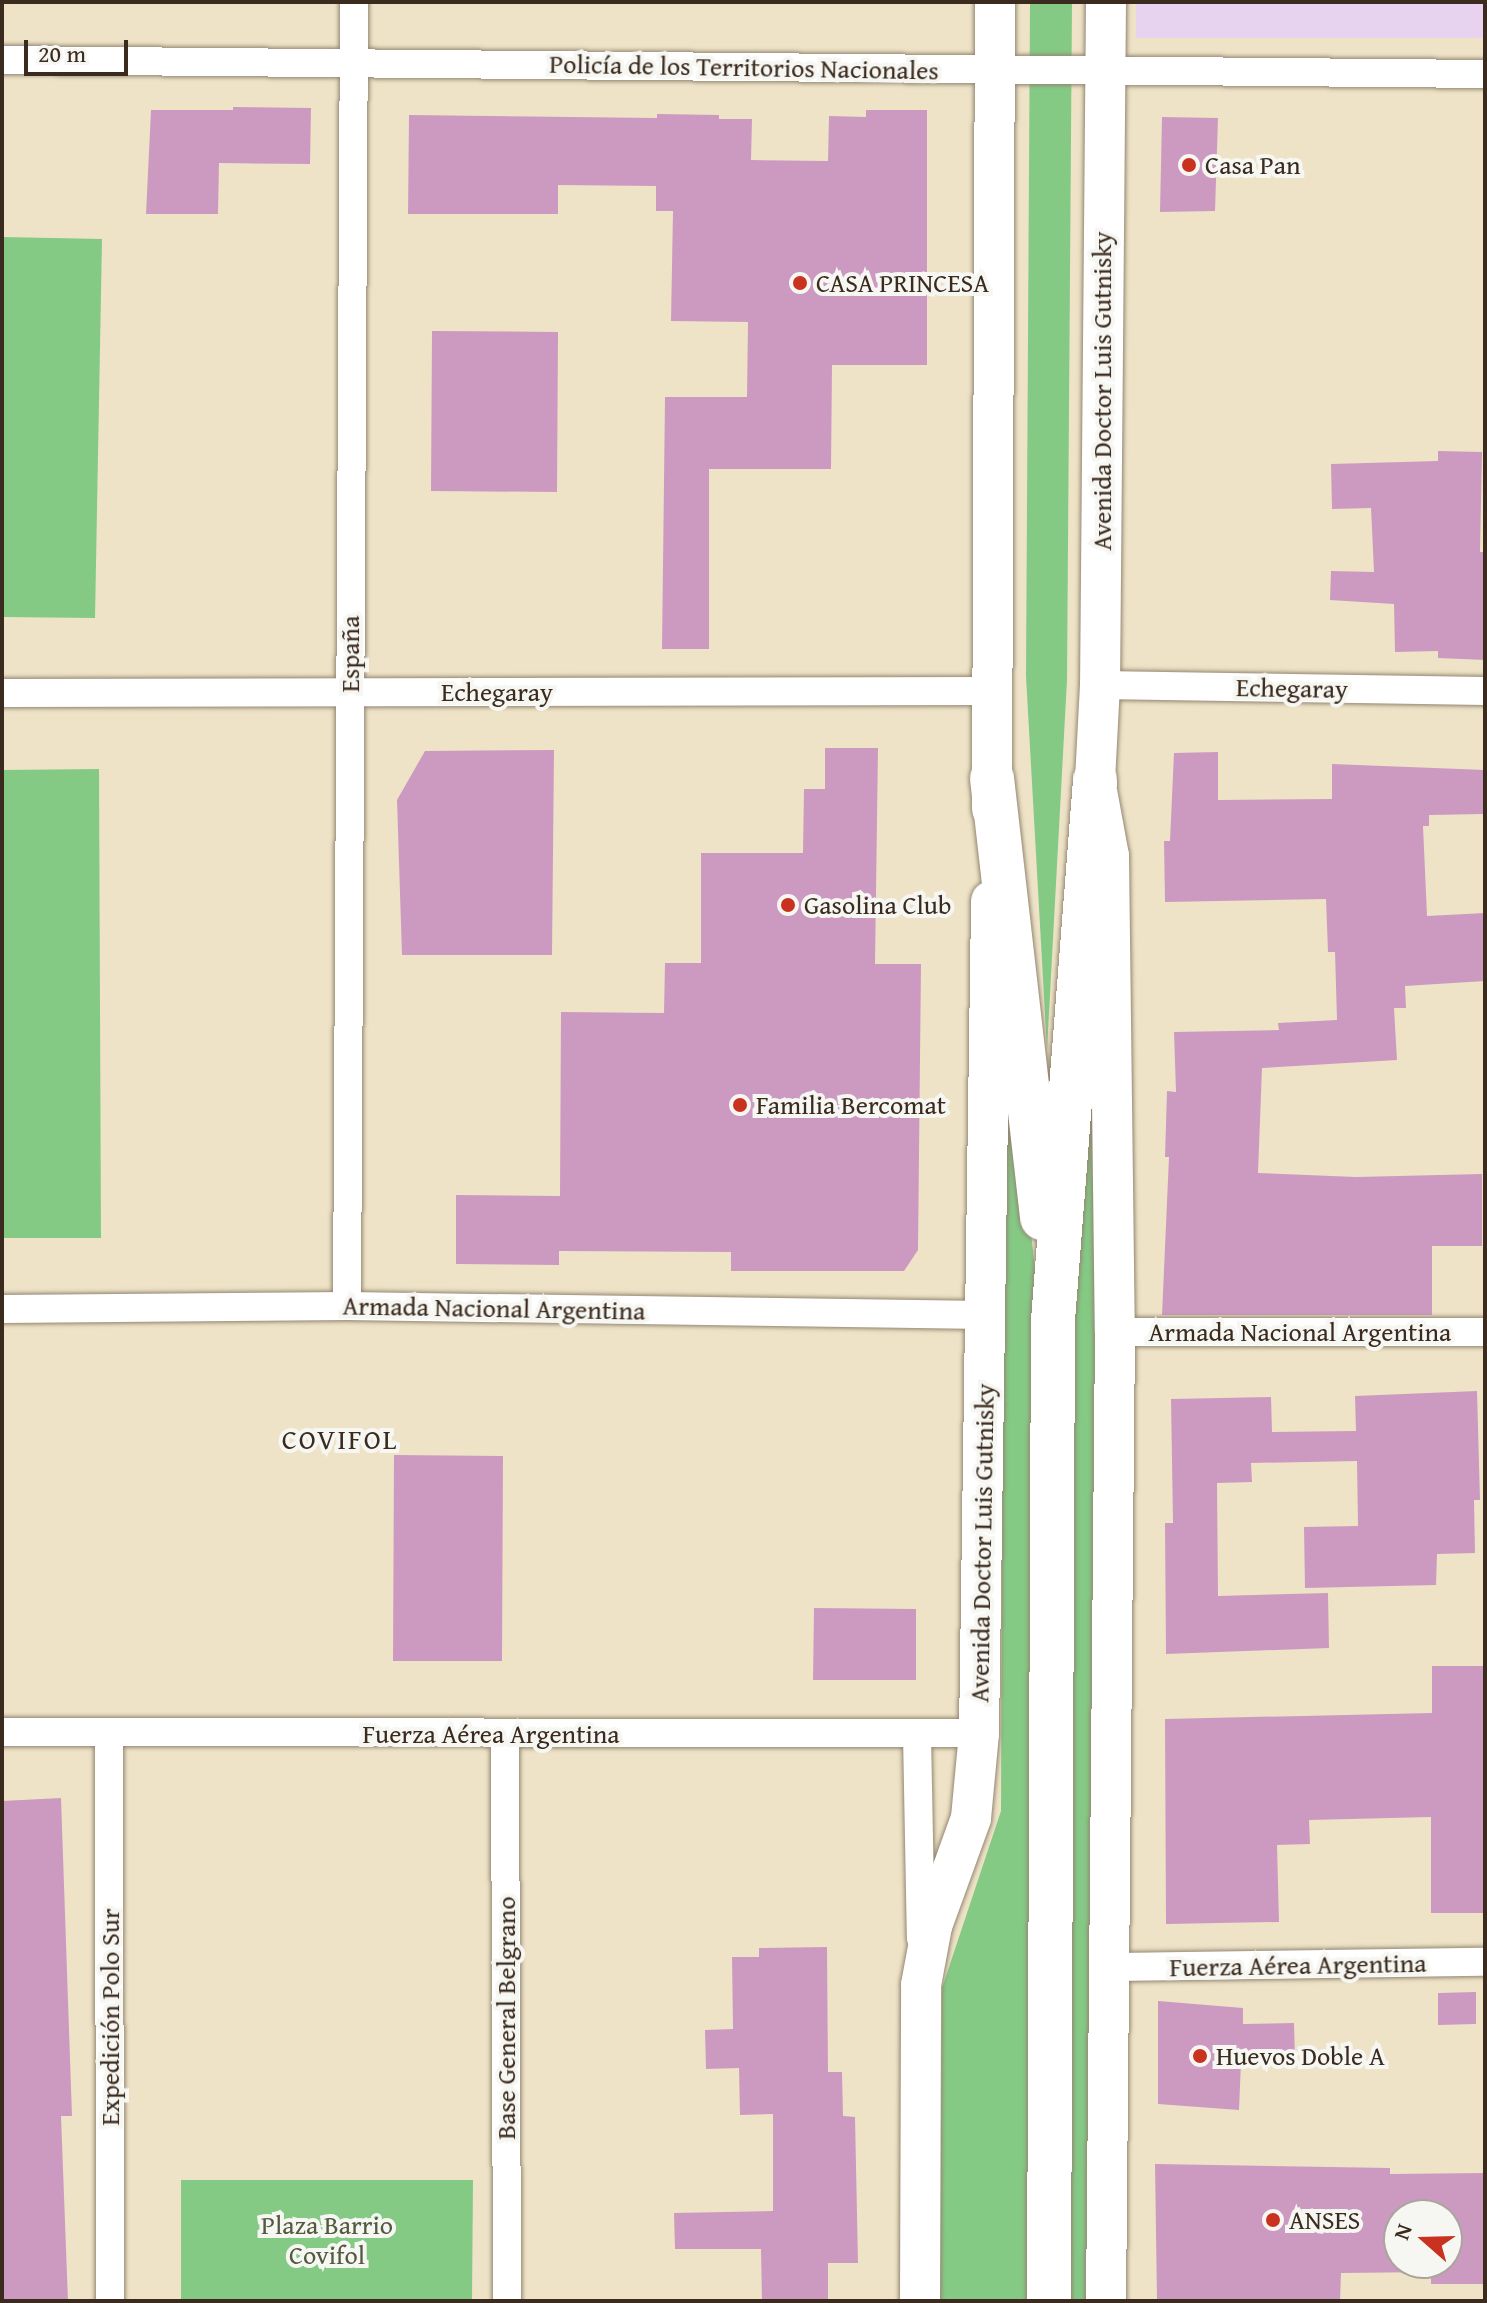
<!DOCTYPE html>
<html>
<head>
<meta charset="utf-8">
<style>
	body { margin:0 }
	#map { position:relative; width:1487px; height:2303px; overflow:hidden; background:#eee3c7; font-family:"Gentium Book Plus",serif }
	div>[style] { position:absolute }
	.built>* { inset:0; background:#e7d2ef }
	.green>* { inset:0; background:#84ca85 }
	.building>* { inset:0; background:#cc9ac1 }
	.roads { filter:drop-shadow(0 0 2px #948672) drop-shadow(0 0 2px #948672) }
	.street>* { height:28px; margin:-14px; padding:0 14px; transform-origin:14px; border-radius:14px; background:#fff }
	.secondary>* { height:40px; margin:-20px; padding:0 20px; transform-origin:20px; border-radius:20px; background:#fff }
	.primary>* { height:44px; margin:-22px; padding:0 22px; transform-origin:22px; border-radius:22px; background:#fff }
	.dots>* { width:22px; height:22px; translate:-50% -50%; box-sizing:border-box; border:4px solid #f6f6f2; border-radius:50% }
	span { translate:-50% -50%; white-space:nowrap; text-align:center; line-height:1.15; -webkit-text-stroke:8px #f6f6f2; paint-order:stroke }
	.street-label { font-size:26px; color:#3b2a1e }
	.poi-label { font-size:26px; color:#3b2a1e }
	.left { translate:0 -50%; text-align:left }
	.park-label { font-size:26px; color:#515a3d }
	.neighbourhood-label { font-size:28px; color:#3b2a1e; letter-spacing:2px }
	.frame { position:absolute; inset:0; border:4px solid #3b2a1e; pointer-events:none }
	.north { position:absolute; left:1383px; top:2199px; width:80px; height:80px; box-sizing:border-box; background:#f6f6f2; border:2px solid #aba49d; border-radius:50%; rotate:290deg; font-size:22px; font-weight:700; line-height:32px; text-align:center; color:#3b2a1e }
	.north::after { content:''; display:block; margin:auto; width:28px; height:36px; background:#c8321e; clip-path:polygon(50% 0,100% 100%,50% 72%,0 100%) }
	.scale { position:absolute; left:24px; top:40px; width:104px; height:36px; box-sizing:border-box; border:4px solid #3b2a1e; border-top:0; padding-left:10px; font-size:24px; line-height:28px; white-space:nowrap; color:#3b2a1e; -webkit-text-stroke:6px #f6f6f2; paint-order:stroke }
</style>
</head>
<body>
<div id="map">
	<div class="built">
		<div style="clip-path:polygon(1136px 2px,1485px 2px,1485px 38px,1136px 38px)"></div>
	</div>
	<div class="green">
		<div style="clip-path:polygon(1030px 2px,1072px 2px,1067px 680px,1047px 1050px,1026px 676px)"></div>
		<div style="clip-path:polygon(2px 237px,102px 239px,95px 618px,2px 617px)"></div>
		<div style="clip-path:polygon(99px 769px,101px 1238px,2px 1238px,2px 770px)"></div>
		<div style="clip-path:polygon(1094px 881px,1097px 1299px,1094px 2301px,940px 2301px,942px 1988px,1001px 1811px,1004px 988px,1054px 1441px)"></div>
		<div style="clip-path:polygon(181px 2180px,473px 2180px,472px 2301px,181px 2301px)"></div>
	</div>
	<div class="building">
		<div style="clip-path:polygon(233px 107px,311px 108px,310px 164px,219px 163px,218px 214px,146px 214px,151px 110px,233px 110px)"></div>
		<div style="clip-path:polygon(866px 110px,927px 110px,927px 365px,832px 365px,831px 469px,709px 469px,709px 649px,662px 649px,665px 397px,747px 397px,748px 322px,671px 321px,673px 211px,656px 211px,656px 186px,558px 185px,558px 214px,408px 214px,409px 115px,657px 118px,657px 114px,719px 115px,719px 119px,752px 119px,751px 160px,828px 161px,829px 116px,866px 117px)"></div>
		<div style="clip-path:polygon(1162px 117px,1218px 118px,1215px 211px,1160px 212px)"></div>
		<div style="clip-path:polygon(432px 331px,558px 332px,557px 492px,431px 491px)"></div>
		<div style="clip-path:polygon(1438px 451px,1482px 452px,1480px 552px,1485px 552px,1485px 660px,1438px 658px,1438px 651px,1395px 652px,1394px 604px,1330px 600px,1331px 571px,1374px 572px,1371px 508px,1332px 509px,1331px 464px,1438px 461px)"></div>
		<div style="clip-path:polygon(825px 748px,878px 748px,875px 964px,921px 964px,918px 1250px,904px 1271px,731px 1271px,731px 1252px,559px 1251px,559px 1265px,456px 1264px,456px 1195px,560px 1196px,561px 1012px,664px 1013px,665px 963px,701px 963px,701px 853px,803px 853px,804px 789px,825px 789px)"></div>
		<div style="clip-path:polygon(554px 750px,552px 955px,402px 955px,397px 800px,425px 751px)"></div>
		<div style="clip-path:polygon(1218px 752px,1218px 800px,1332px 799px,1332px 764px,1485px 770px,1484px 814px,1429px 815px,1429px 826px,1423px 826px,1427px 916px,1485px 913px,1485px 981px,1405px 986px,1406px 1008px,1394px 1008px,1397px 1060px,1262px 1068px,1258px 1173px,1356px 1177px,1482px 1174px,1482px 1246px,1432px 1246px,1432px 1315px,1162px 1315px,1169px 1157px,1165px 1157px,1167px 1091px,1176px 1092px,1174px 1032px,1279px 1030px,1278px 1023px,1337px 1020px,1335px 952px,1328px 952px,1326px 899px,1165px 902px,1164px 841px,1170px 841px,1174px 753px)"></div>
		<div style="clip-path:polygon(1477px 1391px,1480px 1500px,1474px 1500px,1475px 1553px,1437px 1554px,1436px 1585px,1305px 1588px,1304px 1527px,1358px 1526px,1357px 1461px,1251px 1463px,1252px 1482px,1217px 1483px,1218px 1596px,1328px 1593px,1329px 1648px,1166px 1654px,1165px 1523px,1173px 1523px,1171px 1399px,1271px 1397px,1272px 1432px,1356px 1431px,1355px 1396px)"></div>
		<div style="clip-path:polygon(394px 1455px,503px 1456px,502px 1661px,393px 1661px)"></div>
		<div style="clip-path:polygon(814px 1608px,916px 1609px,916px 1680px,813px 1680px)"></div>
		<div style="clip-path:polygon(1432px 1666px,1485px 1666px,1485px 1913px,1431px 1913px,1431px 1817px,1309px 1820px,1310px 1844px,1277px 1845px,1279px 1922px,1166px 1924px,1165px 1719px,1432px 1713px)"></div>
		<div style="clip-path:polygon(61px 1798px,72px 2116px,61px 2116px,68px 2301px,2px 2301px,2px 1801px)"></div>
		<div style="clip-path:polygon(827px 1947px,828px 2072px,842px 2072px,843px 2116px,855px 2117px,858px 2263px,828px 2263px,828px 2301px,762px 2301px,761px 2249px,675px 2249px,674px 2213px,773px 2211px,773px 2114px,740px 2115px,739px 2068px,706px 2069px,705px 2030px,733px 2029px,732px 1957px,759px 1957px,759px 1948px)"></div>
		<div style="clip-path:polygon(1476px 1992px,1476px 2024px,1438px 2025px,1438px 1993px)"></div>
		<div style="clip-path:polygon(1158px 2001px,1243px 2008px,1243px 2024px,1294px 2023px,1295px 2060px,1241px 2062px,1239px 2110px,1158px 2104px)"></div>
		<div style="clip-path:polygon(evenodd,1155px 2164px,1390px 2168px,1390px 2174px,1485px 2173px,1485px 2284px,1431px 2284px,1431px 2272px,1341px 2273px,1340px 2301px,1157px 2301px,1155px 2164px,1399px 2215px,1447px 2215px,1447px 2263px,1399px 2263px,1399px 2215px)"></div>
	</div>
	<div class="roads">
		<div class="street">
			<div style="left:2px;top:60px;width:1483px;rotate:0.54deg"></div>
			<div style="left:1100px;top:685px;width:385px;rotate:0.9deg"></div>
			<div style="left:2px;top:693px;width:989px;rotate:-0.12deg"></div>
			<div style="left:347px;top:1306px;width:1304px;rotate:-89.69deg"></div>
			<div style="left:2px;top:1309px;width:345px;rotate:-0.5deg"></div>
			<div style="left:347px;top:1306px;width:639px;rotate:0.81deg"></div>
			<div style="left:1115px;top:1332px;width:370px"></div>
			<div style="left:2px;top:1732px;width:977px;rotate:0.06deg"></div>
			<div style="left:109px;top:1733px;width:568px;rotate:89.9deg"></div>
			<div style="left:505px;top:1734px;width:567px;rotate:89.8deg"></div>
			<div style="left:917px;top:1735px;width:203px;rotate:88.9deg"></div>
			<div style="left:1112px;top:1967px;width:373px;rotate:-0.8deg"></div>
		</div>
		<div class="secondary">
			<div style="left:1106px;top:2px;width:683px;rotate:90.5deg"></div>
			<div style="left:1100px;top:685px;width:95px;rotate:93deg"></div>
			<div style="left:1095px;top:780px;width:77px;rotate:79.6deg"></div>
			<div style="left:1109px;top:856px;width:476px;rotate:89.3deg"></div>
			<div style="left:1115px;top:1332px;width:969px;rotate:90.53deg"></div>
			<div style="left:992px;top:809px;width:807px;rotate:-89.79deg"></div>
			<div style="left:920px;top:2301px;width:316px;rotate:-89.8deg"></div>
			<div style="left:921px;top:1985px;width:60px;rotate:-79.4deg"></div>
			<div style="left:932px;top:1926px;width:115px;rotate:-70.1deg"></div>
			<div style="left:971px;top:1818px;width:85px;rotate:-84.6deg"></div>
			<div style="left:979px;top:1733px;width:832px;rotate:-89.17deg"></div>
		</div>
		<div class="primary">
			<div style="left:992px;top:778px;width:443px;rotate:83.5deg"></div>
			<div style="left:1049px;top:2301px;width:981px;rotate:-89.77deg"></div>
			<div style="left:1053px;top:1320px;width:542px;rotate:-85.55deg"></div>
		</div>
	</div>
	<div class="dots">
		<div style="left:1189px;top:165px;background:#c8321e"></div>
		<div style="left:800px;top:283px;background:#c8321e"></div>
		<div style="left:788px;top:905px;background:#c8321e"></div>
		<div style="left:740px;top:1105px;background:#c8321e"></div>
		<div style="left:1200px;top:2056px;background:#c8321e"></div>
		<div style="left:1273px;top:2220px;background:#c8321e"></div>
	</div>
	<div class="street-label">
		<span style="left:744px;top:67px;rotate:1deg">Policía de los Territorios Nacionales</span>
		<span style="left:1102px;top:391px;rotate:-90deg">Avenida Doctor Luis Gutnisky</span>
		<span style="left:350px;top:654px;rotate:-90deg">España</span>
		<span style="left:1292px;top:688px;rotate:1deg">Echegaray</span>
		<span style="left:497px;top:692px">Echegaray</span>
		<span style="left:494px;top:1308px;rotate:1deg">Armada Nacional Argentina</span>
		<span style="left:1300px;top:1332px">Armada Nacional Argentina</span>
		<span style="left:982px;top:1543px;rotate:-89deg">Avenida Doctor Luis Gutnisky</span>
		<span style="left:491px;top:1734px">Fuerza Aérea Argentina</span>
		<span style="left:1298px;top:1965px;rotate:-1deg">Fuerza Aérea Argentina</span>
		<span style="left:110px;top:2017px;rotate:-90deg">Expedición Polo Sur</span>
		<span style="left:506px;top:2018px;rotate:-90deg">Base General Belgrano</span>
	</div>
	<div class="poi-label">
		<span class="left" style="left:1205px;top:165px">Casa Pan</span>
		<span class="left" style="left:816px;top:283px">CASA PRINCESA</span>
		<span class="left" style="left:804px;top:905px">Gasolina Club</span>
		<span class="left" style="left:756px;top:1105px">Familia Bercomat</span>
		<span class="left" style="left:1216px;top:2056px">Huevos Doble A</span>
		<span class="left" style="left:1289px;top:2220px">ANSES</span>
	</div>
	<div class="park-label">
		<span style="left:327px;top:2240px">Plaza Barrio<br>Covifol</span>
	</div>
	<div class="neighbourhood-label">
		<span style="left:340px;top:1439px">COVIFOL</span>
	</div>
	<div class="frame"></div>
	<div class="north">N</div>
	<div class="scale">20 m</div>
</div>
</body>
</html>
